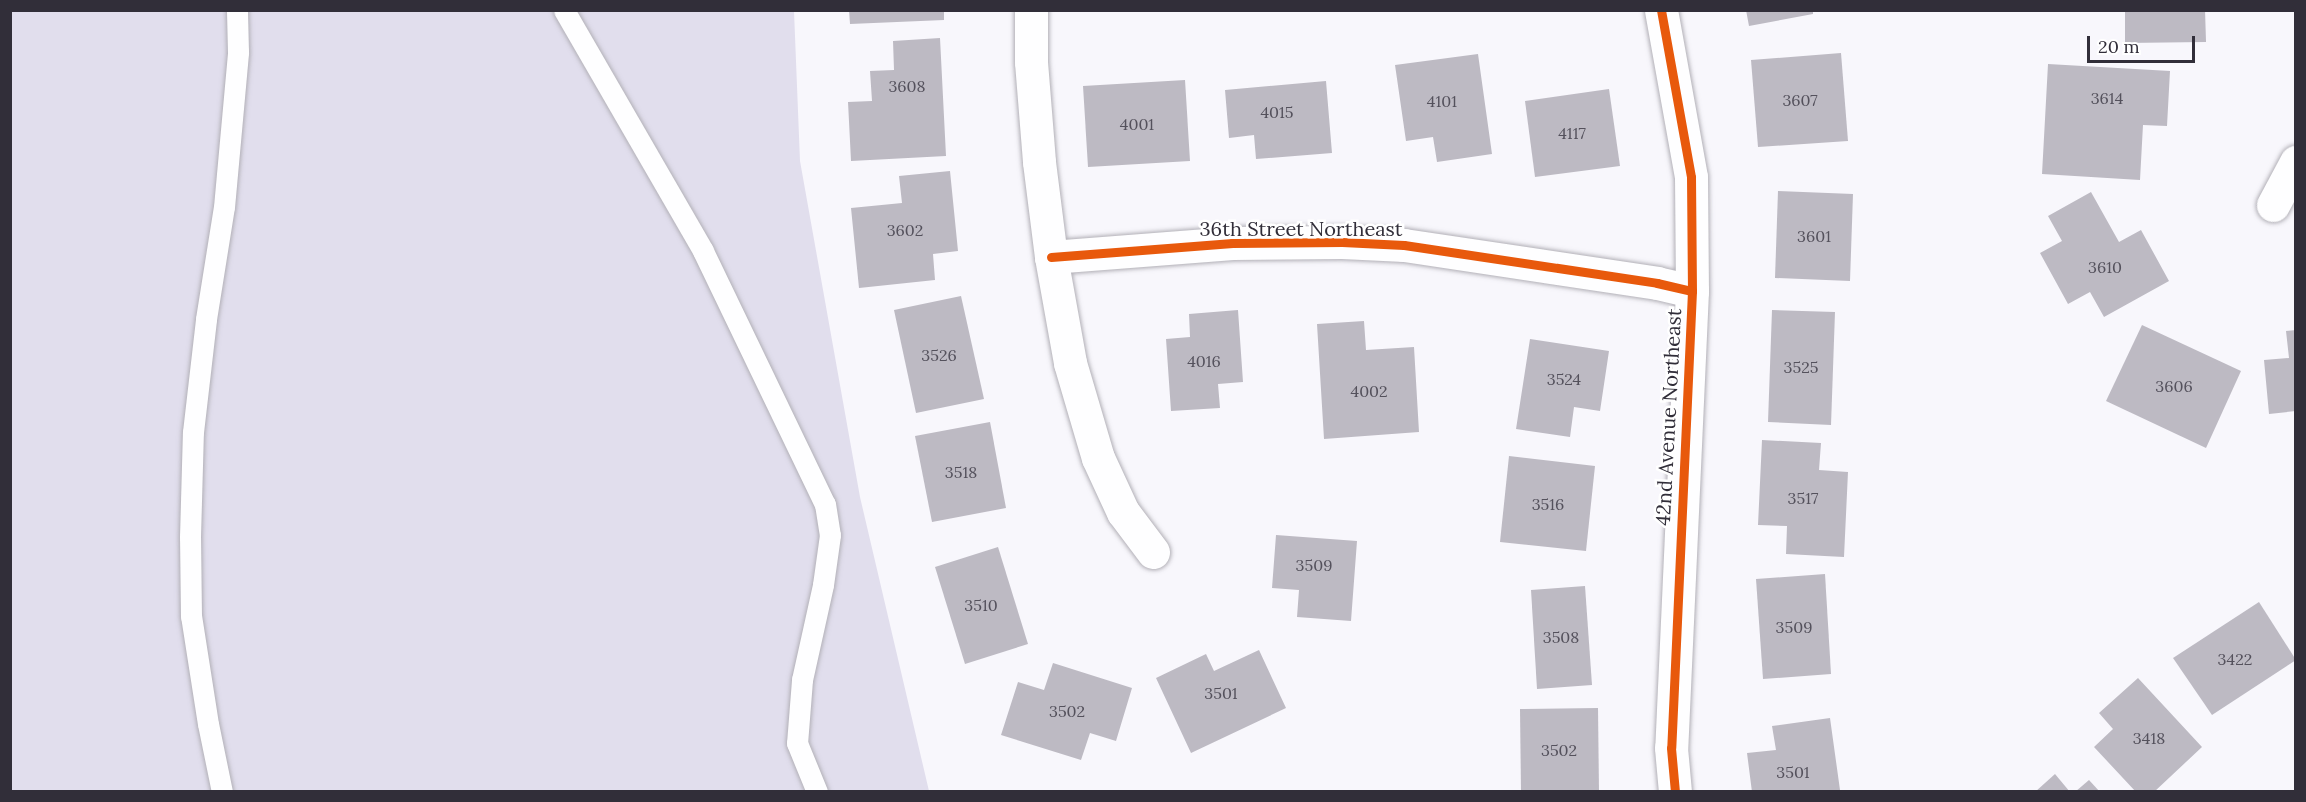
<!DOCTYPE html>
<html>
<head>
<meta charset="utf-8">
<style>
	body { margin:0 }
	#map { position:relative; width:2306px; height:802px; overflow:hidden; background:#f8f7fc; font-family:Lora,serif }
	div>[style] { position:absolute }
	.green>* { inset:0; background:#e1deed }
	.building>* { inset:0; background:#bdbac3 }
	.roads { filter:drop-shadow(0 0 2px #b2b0b7) drop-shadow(0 0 2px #b2b0b7) }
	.lane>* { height:21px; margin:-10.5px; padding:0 10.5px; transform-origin:10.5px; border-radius:10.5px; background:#fefeff }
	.street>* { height:33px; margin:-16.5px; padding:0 16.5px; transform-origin:16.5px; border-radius:16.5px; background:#fefeff }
	.cycleway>* { height:9px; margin:-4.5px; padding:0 4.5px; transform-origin:4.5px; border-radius:4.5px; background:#e8590c }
	span { translate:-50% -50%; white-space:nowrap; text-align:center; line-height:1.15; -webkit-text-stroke:5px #fff; paint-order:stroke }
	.number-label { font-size:16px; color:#54515c }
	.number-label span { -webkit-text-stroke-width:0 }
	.street-label { font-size:20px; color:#312e39 }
	.frame { position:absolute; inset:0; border:12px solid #312e39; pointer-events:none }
	.scale { position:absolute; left:2087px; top:36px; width:108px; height:27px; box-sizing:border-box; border:3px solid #312e39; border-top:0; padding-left:8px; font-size:18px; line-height:21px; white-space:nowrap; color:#312e39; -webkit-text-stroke:4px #fff; paint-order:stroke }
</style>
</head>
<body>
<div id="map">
	<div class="green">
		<div style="clip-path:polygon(10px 11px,794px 11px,800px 161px,860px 497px,929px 791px,11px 791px)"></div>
	</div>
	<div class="building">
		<div style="clip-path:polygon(849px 10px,944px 10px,944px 20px,850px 24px)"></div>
		<div style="clip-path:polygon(1746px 10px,1813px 10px,1813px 14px,1749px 26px)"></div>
		<div style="clip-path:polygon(2125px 10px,2205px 10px,2206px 42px,2125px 43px)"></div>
		<div style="clip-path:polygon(940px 38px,946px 156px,851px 161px,848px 102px,872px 101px,870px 71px,894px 70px,893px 41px)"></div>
		<div style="clip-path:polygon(1841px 53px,1848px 141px,1758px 147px,1751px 60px)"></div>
		<div style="clip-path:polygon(1478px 54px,1492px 154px,1437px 162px,1433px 137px,1406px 141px,1395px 65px)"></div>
		<div style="clip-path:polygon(2048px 64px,2170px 71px,2167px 126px,2143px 125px,2140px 180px,2042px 174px)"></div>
		<div style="clip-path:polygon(1185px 80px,1190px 161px,1088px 167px,1083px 86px)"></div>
		<div style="clip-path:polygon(1326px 81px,1332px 153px,1256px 159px,1254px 135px,1229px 138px,1225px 90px)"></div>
		<div style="clip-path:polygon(1609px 89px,1620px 166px,1535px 177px,1525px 101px)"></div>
		<div style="clip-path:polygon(950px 171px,958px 251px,933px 254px,935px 280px,859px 288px,851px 208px,902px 203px,899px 176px)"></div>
		<div style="clip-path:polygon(1778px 191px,1853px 194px,1850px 281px,1775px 278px)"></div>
		<div style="clip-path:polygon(2091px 192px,2119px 242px,2141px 230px,2169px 281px,2104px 317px,2090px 292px,2068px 304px,2040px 253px,2062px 241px,2048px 216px)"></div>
		<div style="clip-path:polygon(961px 296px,984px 399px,916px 413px,894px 310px)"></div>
		<div style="clip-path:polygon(1238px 310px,1243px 382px,1218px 384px,1220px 408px,1171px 411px,1166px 339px,1190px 337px,1189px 314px)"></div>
		<div style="clip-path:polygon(1772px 310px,1835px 312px,1831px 425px,1768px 422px)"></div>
		<div style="clip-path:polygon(1364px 321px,1366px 350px,1414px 347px,1419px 432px,1324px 439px,1317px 324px)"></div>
		<div style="clip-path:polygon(2142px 325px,2241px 371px,2206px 448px,2106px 401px)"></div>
		<div style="clip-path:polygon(2296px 330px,2296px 411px,2269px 414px,2264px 360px,2289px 358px,2286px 331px)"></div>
		<div style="clip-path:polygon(1530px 339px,1609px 351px,1600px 411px,1574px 407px,1570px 437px,1516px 429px)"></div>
		<div style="clip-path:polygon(990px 422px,1006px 508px,932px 522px,915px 436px)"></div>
		<div style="clip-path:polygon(1762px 440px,1821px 443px,1819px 470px,1848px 472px,1844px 557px,1786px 554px,1787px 526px,1758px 525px)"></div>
		<div style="clip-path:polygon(1509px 456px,1595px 466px,1586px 551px,1500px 542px)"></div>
		<div style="clip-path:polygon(1276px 535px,1357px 541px,1351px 621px,1297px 617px,1299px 590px,1272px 588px)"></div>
		<div style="clip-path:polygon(998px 547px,1028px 644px,965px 664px,935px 567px)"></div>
		<div style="clip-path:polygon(1825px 574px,1831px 674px,1763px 679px,1756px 579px)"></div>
		<div style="clip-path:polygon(1585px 586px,1592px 685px,1537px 689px,1531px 590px)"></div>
		<div style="clip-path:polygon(2259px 602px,2296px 660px,2212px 715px,2173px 658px)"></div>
		<div style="clip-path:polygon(1259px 650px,1286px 708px,1191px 753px,1156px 678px,1206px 654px,1214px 671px)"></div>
		<div style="clip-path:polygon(1053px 663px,1132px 688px,1116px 741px,1090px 733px,1081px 760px,1001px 735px,1018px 682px,1044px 690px)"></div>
		<div style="clip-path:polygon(2138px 678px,2202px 747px,2154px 792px,2136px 792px,2094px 747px,2113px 729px,2099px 713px)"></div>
		<div style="clip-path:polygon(1598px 708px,1599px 792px,1521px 792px,1520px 709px)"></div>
		<div style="clip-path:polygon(1830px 718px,1840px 790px,1752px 792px,1747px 753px,1776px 750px,1772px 726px)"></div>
		<div style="clip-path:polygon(2055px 774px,2070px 792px,2035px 792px)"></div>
		<div style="clip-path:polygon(2089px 780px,2100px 792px,2075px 792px)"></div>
	</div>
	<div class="roads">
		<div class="lane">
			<div style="left:564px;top:10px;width:278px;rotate:60deg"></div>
			<div style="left:703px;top:251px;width:281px;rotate:64.3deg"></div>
			<div style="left:825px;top:504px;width:31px;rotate:81deg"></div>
			<div style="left:830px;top:535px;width:50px;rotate:98deg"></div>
			<div style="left:823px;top:585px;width:97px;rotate:102.5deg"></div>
			<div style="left:802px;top:680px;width:63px;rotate:94.5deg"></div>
			<div style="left:797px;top:743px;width:53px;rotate:67.8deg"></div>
			<div style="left:222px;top:792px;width:69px;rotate:-101.6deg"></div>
			<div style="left:208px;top:724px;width:109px;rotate:-98.9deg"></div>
			<div style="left:191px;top:616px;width:79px;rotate:-90.7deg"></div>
			<div style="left:190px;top:537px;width:105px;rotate:-88.4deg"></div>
			<div style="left:193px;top:432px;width:114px;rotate:-83.4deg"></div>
			<div style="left:206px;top:319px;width:113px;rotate:-80.9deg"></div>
			<div style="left:224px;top:207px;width:156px;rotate:-84.8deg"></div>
			<div style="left:238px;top:52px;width:42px;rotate:-91.4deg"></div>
		</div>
		<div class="street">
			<div style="left:1031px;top:10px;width:52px;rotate:90deg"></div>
			<div style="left:1031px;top:62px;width:100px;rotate:85.4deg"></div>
			<div style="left:1039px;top:162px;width:96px;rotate:82.8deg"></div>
			<div style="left:1051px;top:257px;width:108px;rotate:79.8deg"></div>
			<div style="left:1070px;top:363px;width:99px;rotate:73.6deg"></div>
			<div style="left:1098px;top:458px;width:60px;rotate:65.2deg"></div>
			<div style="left:1123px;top:512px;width:50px;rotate:53.1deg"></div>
			<div style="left:1661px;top:10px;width:170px;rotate:79.8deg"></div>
			<div style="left:1691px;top:177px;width:114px;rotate:89.5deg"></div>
			<div style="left:1692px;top:291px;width:457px;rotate:92.6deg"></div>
			<div style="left:1671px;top:748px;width:44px;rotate:84.8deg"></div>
			<div style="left:2273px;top:205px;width:49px;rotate:-61.9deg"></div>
			<div style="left:1051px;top:257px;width:182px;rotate:-4.4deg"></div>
			<div style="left:1232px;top:243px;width:110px;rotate:-0.5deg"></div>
			<div style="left:1342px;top:242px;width:62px;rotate:2.8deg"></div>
			<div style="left:1404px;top:245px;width:256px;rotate:8.5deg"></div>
			<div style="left:1657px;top:283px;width:36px;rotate:13deg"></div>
		</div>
	</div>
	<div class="cycleway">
		<div style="left:1661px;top:10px;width:170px;rotate:79.8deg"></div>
		<div style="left:1691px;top:177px;width:114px;rotate:89.5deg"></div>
		<div style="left:1692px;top:291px;width:457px;rotate:92.6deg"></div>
		<div style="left:1671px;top:748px;width:44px;rotate:84.8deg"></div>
		<div style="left:1051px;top:257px;width:182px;rotate:-4.4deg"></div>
		<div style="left:1232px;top:243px;width:110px;rotate:-0.5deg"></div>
		<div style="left:1342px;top:242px;width:62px;rotate:2.8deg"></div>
		<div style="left:1404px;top:245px;width:256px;rotate:8.5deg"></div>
		<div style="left:1657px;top:283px;width:36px;rotate:13deg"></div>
	</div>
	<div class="number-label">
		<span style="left:907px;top:86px">3608</span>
		<span style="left:2107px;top:98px">3614</span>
		<span style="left:1800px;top:100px">3607</span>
		<span style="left:1442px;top:101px">4101</span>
		<span style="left:1277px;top:112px">4015</span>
		<span style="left:1137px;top:124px">4001</span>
		<span style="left:1572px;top:133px">4117</span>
		<span style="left:905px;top:230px">3602</span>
		<span style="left:1814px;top:236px">3601</span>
		<span style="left:2105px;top:267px">3610</span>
		<span style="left:939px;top:355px">3526</span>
		<span style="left:1204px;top:361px">4016</span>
		<span style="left:1801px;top:367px">3525</span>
		<span style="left:1564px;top:379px">3524</span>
		<span style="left:2174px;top:386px">3606</span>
		<span style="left:1369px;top:391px">4002</span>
		<span style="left:961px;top:472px">3518</span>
		<span style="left:1803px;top:498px">3517</span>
		<span style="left:1548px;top:504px">3516</span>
		<span style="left:1314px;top:565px">3509</span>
		<span style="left:981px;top:605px">3510</span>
		<span style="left:1794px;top:627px">3509</span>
		<span style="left:1561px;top:637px">3508</span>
		<span style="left:2235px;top:659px">3422</span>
		<span style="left:1221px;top:693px">3501</span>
		<span style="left:1067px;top:711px">3502</span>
		<span style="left:2149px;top:738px">3418</span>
		<span style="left:1559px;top:750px">3502</span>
		<span style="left:1793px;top:772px">3501</span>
	</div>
	<div class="street-label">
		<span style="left:1301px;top:228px">36th Street Northeast</span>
		<span style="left:1668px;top:417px;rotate:-87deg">42nd Avenue Northeast</span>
	</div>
	<div class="frame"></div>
	<div class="scale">20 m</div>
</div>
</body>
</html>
